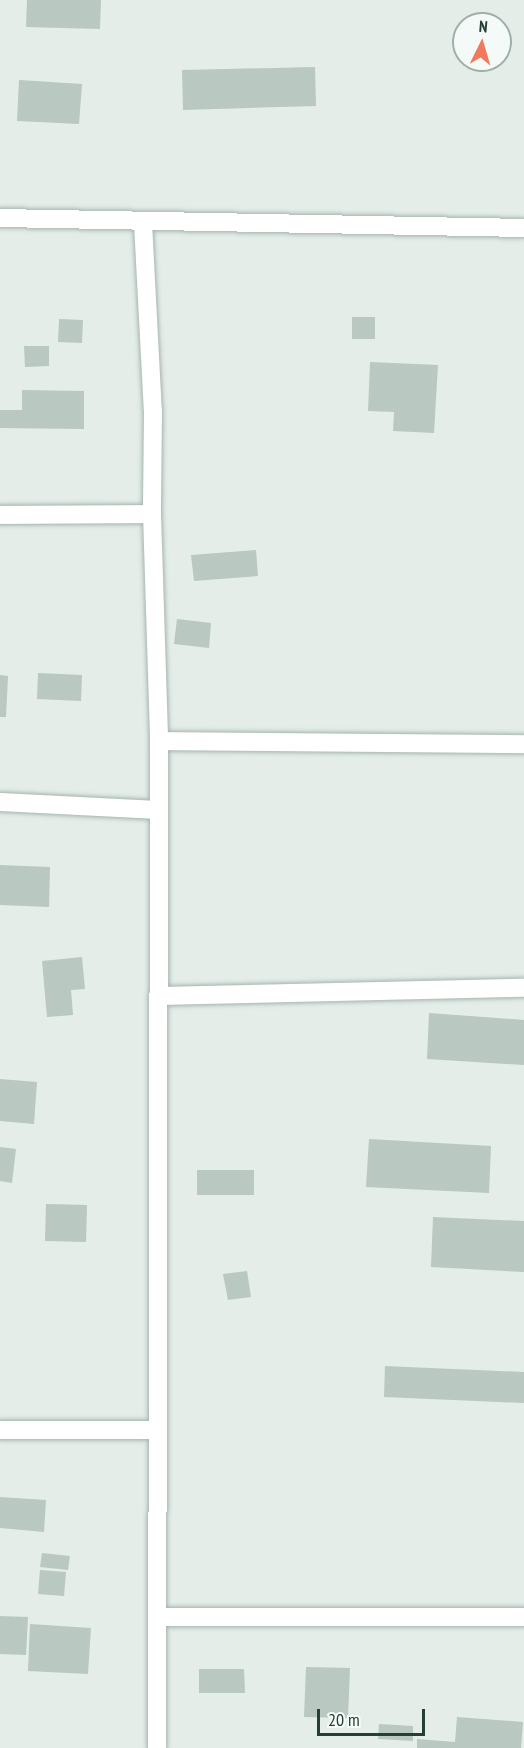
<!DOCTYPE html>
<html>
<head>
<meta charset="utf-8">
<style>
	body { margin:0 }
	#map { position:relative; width:524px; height:1748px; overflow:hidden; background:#e4ede8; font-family:"PT Sans Narrow",sans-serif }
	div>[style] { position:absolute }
	.building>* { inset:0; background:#b9c8c1 }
	.roads { filter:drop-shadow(0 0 2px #a6b5af) drop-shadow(0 0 2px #a6b5af) }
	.minor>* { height:18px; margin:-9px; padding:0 9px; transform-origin:9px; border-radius:9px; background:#fff }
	span { translate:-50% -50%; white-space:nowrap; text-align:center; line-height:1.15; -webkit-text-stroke:4.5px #f4faf7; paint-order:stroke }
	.north { position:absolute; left:452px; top:12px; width:60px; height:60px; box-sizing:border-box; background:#f4faf7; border:2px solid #a0afaa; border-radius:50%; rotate:5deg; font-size:16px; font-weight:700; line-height:24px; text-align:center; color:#233f36 }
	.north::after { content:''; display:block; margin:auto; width:21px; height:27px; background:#f17a5e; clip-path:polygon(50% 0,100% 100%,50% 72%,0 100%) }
	.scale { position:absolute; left:317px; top:1709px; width:108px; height:27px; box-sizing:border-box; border:3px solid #233f36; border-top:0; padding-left:8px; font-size:18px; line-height:21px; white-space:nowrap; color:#233f36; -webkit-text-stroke:4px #f4faf7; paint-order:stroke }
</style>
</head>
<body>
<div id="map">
	<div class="building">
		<div style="clip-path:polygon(27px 0,101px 0,100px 29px,26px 27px)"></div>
		<div style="clip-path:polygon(315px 67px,316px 106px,183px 110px,182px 70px)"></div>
		<div style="clip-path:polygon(19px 80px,82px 84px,79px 124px,17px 121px)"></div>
		<div style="clip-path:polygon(352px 317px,375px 317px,375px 339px,352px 339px)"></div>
		<div style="clip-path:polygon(59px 319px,83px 320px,82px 343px,58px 342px)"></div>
		<div style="clip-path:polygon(24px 346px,49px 346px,49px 366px,25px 367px)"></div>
		<div style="clip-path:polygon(370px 362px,438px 365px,434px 433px,393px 431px,394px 412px,368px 411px)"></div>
		<div style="clip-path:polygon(22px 390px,84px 391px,84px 429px,0 428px,0 410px,22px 410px)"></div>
		<div style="clip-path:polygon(256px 550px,258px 576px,194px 581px,191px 555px)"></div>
		<div style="clip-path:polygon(177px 619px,211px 623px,209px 648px,174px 644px)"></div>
		<div style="clip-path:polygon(38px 673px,82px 675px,81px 701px,37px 699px)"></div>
		<div style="clip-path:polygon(0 675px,8px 676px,6px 717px,0 717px)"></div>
		<div style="clip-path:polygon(0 865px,50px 867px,49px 907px,0 905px)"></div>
		<div style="clip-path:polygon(82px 957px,85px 989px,71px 990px,73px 1015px,47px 1017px,42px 961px)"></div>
		<div style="clip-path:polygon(429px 1013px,524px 1020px,524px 1065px,427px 1059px)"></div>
		<div style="clip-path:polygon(0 1079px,37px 1082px,34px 1124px,0 1121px)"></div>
		<div style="clip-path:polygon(369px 1139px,491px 1146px,489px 1193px,366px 1187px)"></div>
		<div style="clip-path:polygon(0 1147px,16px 1149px,12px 1183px,0 1181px)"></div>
		<div style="clip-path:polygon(197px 1170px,254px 1170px,254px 1195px,197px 1195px)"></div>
		<div style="clip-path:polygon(46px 1204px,87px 1205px,86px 1242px,45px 1241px)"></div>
		<div style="clip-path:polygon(433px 1217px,524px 1221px,524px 1272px,431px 1267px)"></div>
		<div style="clip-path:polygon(247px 1271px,251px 1297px,228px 1300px,223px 1274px)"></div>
		<div style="clip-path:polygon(385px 1366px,524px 1372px,524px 1403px,384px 1397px)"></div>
		<div style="clip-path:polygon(0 1497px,46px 1500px,44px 1532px,0 1528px)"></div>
		<div style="clip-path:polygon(42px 1553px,70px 1556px,68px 1570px,40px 1567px)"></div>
		<div style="clip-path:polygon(40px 1570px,66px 1572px,64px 1596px,38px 1594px)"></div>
		<div style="clip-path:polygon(0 1616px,28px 1617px,26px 1655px,0 1654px)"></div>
		<div style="clip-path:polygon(30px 1624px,91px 1628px,88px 1674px,28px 1671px)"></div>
		<div style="clip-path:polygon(306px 1667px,350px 1668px,348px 1718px,304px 1717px)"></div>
		<div style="clip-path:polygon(199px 1669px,244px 1669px,245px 1693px,199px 1693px)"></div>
		<div style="clip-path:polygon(457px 1717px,523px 1722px,521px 1748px,417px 1748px,417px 1739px,455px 1742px)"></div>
		<div style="clip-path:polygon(379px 1724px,413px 1726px,413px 1741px,378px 1739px)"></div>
	</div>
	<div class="roads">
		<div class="minor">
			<div style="left:0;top:218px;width:524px;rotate:1.09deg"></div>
			<div style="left:143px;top:223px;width:188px;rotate:87deg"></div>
			<div style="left:153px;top:411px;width:103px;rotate:90.6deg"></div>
			<div style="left:152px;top:514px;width:227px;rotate:88.2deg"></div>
			<div style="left:159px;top:741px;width:1007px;rotate:90.11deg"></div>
			<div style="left:0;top:515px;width:152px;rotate:-0.4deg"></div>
			<div style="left:159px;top:741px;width:365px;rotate:0.5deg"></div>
			<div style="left:0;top:802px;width:159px;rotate:2.9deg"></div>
			<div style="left:158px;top:996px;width:366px;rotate:-1.3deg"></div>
			<div style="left:0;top:1430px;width:157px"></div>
			<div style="left:159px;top:1617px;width:365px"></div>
		</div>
	</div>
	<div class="north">N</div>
	<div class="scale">20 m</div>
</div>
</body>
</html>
